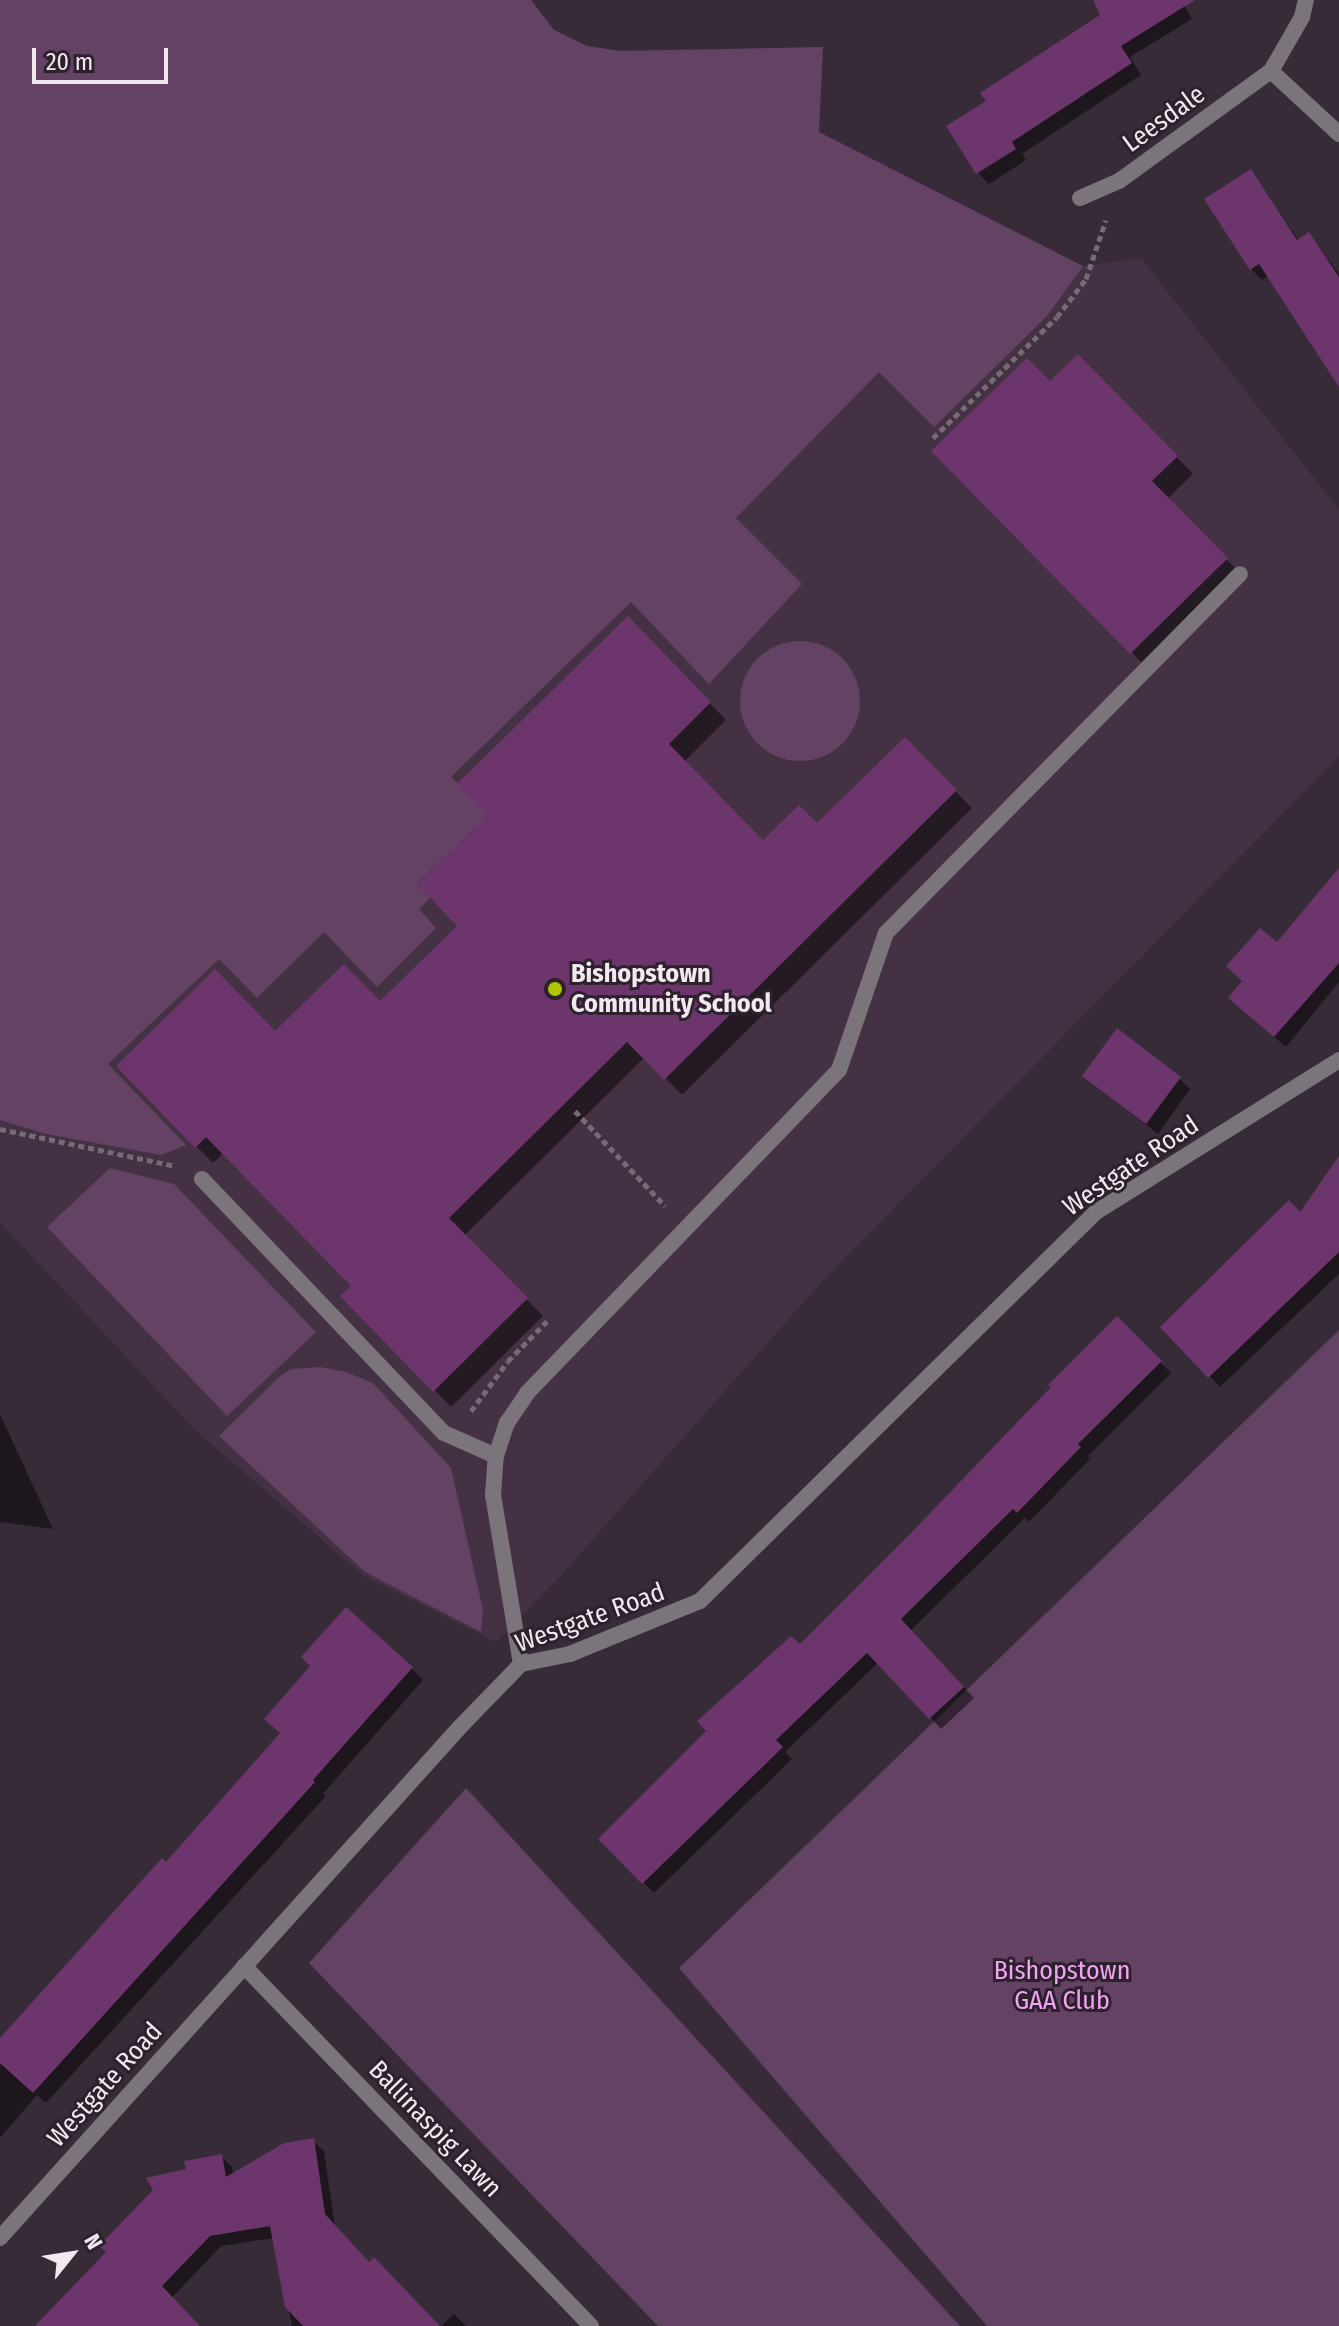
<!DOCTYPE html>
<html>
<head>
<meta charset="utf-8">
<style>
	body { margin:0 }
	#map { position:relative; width:1339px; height:2326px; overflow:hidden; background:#382b38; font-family:"Fira Sans Condensed",sans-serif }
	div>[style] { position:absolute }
	.built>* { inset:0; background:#443244 }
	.green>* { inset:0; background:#634263 }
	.round { border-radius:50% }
	.shadow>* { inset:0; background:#0007 }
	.building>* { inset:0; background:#6c366d }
	.path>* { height:5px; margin-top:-2.5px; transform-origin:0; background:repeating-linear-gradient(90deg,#766a75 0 6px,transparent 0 10px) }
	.lane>* { height:16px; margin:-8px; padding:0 8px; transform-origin:8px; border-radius:8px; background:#7b747b }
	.street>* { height:16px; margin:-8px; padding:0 8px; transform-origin:8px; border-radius:8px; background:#7b747b }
	.dots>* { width:22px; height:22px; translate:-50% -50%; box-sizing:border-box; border:4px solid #2e212e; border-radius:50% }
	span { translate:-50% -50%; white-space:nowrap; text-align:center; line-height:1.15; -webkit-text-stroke:6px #2e212e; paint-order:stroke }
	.street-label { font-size:26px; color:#f1e8f0 }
	.poi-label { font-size:26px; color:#f1e8f0; font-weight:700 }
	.left { translate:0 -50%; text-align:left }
	.park-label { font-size:26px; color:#f2a3f2 }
	.north { position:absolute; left:32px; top:2214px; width:80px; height:80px; -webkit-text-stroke:6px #2e212e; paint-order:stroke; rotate:60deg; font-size:22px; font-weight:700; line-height:32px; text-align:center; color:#f1e8f0 }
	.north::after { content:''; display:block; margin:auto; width:28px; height:36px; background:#f1e8f0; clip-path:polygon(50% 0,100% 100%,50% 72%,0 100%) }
	.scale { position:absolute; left:32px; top:48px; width:136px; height:36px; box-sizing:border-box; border:4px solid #f1e8f0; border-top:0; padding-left:10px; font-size:24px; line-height:28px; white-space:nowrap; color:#f1e8f0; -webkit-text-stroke:6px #2e212e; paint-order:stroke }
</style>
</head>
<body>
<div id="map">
	<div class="built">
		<div style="clip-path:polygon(0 0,531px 0,554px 30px,587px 46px,620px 51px,823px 47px,819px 132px,1083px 266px,1141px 258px,1339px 510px,1339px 756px,826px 1277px,563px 1573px,496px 1642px,364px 1576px,194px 1429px,0 1222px)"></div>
	</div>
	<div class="green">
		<div style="clip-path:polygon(0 0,531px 0,554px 30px,587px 46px,620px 51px,823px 47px,819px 132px,1083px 266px,1047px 316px,934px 427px,879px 372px,736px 518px,802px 584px,709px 684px,631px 602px,451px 777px,490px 815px,417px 883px,430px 898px,419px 909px,436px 928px,377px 987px,324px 932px,257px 998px,219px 959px,108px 1064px,186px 1145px,161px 1155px,46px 1134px,0 1120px)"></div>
		<div class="round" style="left:740px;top:641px;width:120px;height:120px"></div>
		<div style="clip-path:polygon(110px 1168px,174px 1184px,316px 1332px,227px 1416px,47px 1227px)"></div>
		<div style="clip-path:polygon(1339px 1330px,1339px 2326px,987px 2326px,679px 1968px)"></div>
		<div style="clip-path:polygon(320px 1367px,346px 1372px,373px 1383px,451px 1468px,483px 1610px,481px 1632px,365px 1572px,219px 1436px,280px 1376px,291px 1369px)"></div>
		<div style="clip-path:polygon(466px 1788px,960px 2326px,658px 2326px,309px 1963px)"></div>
	</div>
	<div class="shadow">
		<div style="clip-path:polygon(1099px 0,1181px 0,1192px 19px,1130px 57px,1141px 75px,1022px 154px,1026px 160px,989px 184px,978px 173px,989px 101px,1103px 15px)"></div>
		<div style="clip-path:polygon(1251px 171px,1299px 241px,1309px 234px,1339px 274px,1339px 379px,1269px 276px,1262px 280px,1251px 269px)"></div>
		<div style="clip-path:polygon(1078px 356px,1193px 474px,1167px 499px,1243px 576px,1148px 669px,934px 451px,1050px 384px)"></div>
		<div style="clip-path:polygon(628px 619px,726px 720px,684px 762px,763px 843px,818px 826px,905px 740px,972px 808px,682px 1095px,645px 1057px,464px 1236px,543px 1316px,451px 1407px,343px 1296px,354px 1286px,224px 1152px,213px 1163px,196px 1146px,275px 1034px,380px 1004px,460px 926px,490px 816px)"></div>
		<div style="clip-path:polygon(1339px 869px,1339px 982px,1286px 1047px,1241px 1008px,1245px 981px)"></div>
		<div style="clip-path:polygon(1084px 1076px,1179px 1078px,1190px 1089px,1158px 1134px)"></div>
		<div style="clip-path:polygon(1339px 1159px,1339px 1274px,1220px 1387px,1162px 1327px,1300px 1215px)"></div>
		<div style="clip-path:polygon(1117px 1319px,1171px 1373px,1088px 1456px,1090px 1459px,1029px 1522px,1025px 1518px,910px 1631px,974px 1698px,941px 1729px,879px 1662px,785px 1752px,792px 1759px,654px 1893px,600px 1839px,912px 1536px)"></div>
		<div style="clip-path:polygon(0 1414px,53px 1529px,0 1522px)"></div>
		<div style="clip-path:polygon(411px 1668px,423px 1680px,323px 1794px,326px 1796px,46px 2103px,37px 2095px,0 2138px,0 2041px,166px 1865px)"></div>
		<div style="clip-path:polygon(313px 2141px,324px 2151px,335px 2227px,369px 2265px,437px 2326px,292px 2326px,274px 2238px,221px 2246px,145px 2326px,45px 2326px,188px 2171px,221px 2156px,232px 2167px,233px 2175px)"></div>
		<div style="clip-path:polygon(454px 2314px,466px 2326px,441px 2326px)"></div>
	</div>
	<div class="building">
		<div style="clip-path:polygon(1093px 0,1195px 0,1121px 46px,1132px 63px,1012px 142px,1016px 149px,976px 174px,946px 126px,986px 101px,980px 93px,1100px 15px)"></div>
		<div style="clip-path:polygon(1251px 169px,1297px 240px,1309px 232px,1339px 277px,1339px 387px,1259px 264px,1250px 270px,1204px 199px)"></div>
		<div style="clip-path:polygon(1078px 354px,1178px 456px,1152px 481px,1228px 558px,1130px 654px,931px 451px,1027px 358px,1050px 381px)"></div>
		<div style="clip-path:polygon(628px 616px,711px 702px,669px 744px,763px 840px,799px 805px,817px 823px,905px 737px,957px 790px,664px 1080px,627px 1042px,449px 1218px,528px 1298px,433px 1392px,340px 1296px,351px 1286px,206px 1137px,195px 1148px,116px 1066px,215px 969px,275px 1031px,344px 964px,380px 1001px,457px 926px,417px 884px,487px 816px,457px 784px)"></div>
		<div style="clip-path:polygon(1339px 868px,1339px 963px,1274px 1037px,1228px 998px,1242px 981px,1226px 966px,1260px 928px,1277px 942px)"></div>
		<div style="clip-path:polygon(1117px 1028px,1181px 1077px,1146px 1124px,1082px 1076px)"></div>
		<div style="clip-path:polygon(1339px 1156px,1339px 1252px,1208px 1378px,1160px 1327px,1289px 1200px,1300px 1212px)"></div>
		<div style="clip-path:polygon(1117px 1316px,1162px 1361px,1078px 1444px,1081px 1447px,1017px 1513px,1013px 1509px,901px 1619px,964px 1687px,929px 1719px,867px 1653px,776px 1740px,783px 1747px,642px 1884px,598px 1839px,706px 1731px,697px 1721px,791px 1636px,800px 1644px,910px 1534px,1051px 1387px,1048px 1385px)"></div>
		<div style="clip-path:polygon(346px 1607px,413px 1667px,313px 1780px,315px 1782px,33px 2093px,0 2063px,0 2038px,162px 1858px,166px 1862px,280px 1733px,264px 1719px,310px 1666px,301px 1657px)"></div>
		<div style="clip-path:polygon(314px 2138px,325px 2214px,369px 2262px,374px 2257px,440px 2326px,303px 2326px,285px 2307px,270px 2226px,210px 2236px,162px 2286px,200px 2326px,35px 2326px,106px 2252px,99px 2246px,153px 2190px,146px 2178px,186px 2169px,184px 2161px,222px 2154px,226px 2177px,284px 2143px)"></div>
	</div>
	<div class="path">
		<div style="left:933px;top:438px;width:173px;rotate:-44.3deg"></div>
		<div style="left:1057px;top:317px;width:48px;rotate:-52.7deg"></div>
		<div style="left:1086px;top:279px;width:62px;rotate:-71.3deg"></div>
		<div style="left:575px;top:1111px;width:131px;rotate:46.5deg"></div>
		<div style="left:0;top:1129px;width:179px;rotate:11.9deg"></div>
		<div style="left:471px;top:1411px;width:62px;rotate:-53.5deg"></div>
		<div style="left:508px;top:1361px;width:56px;rotate:-45.7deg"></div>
	</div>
	<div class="lane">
		<div style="left:202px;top:1179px;width:351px;rotate:46.4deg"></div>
		<div style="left:444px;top:1433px;width:57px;rotate:23.9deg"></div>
		<div style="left:521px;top:1664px;width:171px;rotate:-99.4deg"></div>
		<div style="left:493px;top:1495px;width:39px;rotate:-86deg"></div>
		<div style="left:496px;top:1456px;width:35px;rotate:-72deg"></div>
		<div style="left:507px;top:1423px;width:36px;rotate:-56deg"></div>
		<div style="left:527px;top:1393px;width:449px;rotate:-46deg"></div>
		<div style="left:839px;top:1070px;width:145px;rotate:-71.1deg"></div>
		<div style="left:886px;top:933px;width:504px;rotate:-45.4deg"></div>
	</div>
	<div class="street">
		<div style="left:1271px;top:71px;width:93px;rotate:42.8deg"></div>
		<div style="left:1080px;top:198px;width:43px;rotate:-23.6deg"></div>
		<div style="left:1119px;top:181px;width:188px;rotate:-35.9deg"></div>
		<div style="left:1271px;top:71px;width:62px;rotate:-60.1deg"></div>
		<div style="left:1302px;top:17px;width:17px;rotate:-77deg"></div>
		<div style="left:244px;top:1966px;width:500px;rotate:46.05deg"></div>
		<div style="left:0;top:2238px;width:686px;rotate:-48.01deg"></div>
		<div style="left:459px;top:1728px;width:89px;rotate:-45.9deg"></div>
		<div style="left:521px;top:1664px;width:50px;rotate:-11.5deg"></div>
		<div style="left:570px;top:1654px;width:140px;rotate:-22.2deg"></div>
		<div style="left:700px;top:1601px;width:555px;rotate:-44.49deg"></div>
		<div style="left:1096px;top:1212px;width:287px;rotate:-32deg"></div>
	</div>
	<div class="dots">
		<div style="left:555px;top:989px;background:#b1c500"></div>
	</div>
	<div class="street-label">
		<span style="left:1164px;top:119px;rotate:-36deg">Leesdale</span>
		<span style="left:1131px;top:1166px;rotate:-34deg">Westgate Road</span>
		<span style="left:590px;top:1618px;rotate:-20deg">Westgate Road</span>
		<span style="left:105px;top:2085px;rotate:-48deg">Westgate Road</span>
		<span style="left:435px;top:2129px;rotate:46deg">Ballinaspig Lawn</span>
	</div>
	<div class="poi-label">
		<span class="left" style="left:571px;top:989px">Bishopstown<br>Community School</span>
	</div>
	<div class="park-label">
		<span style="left:1062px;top:1986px">Bishopstown<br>GAA Club</span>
	</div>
	<div class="north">N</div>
	<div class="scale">20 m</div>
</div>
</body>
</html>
